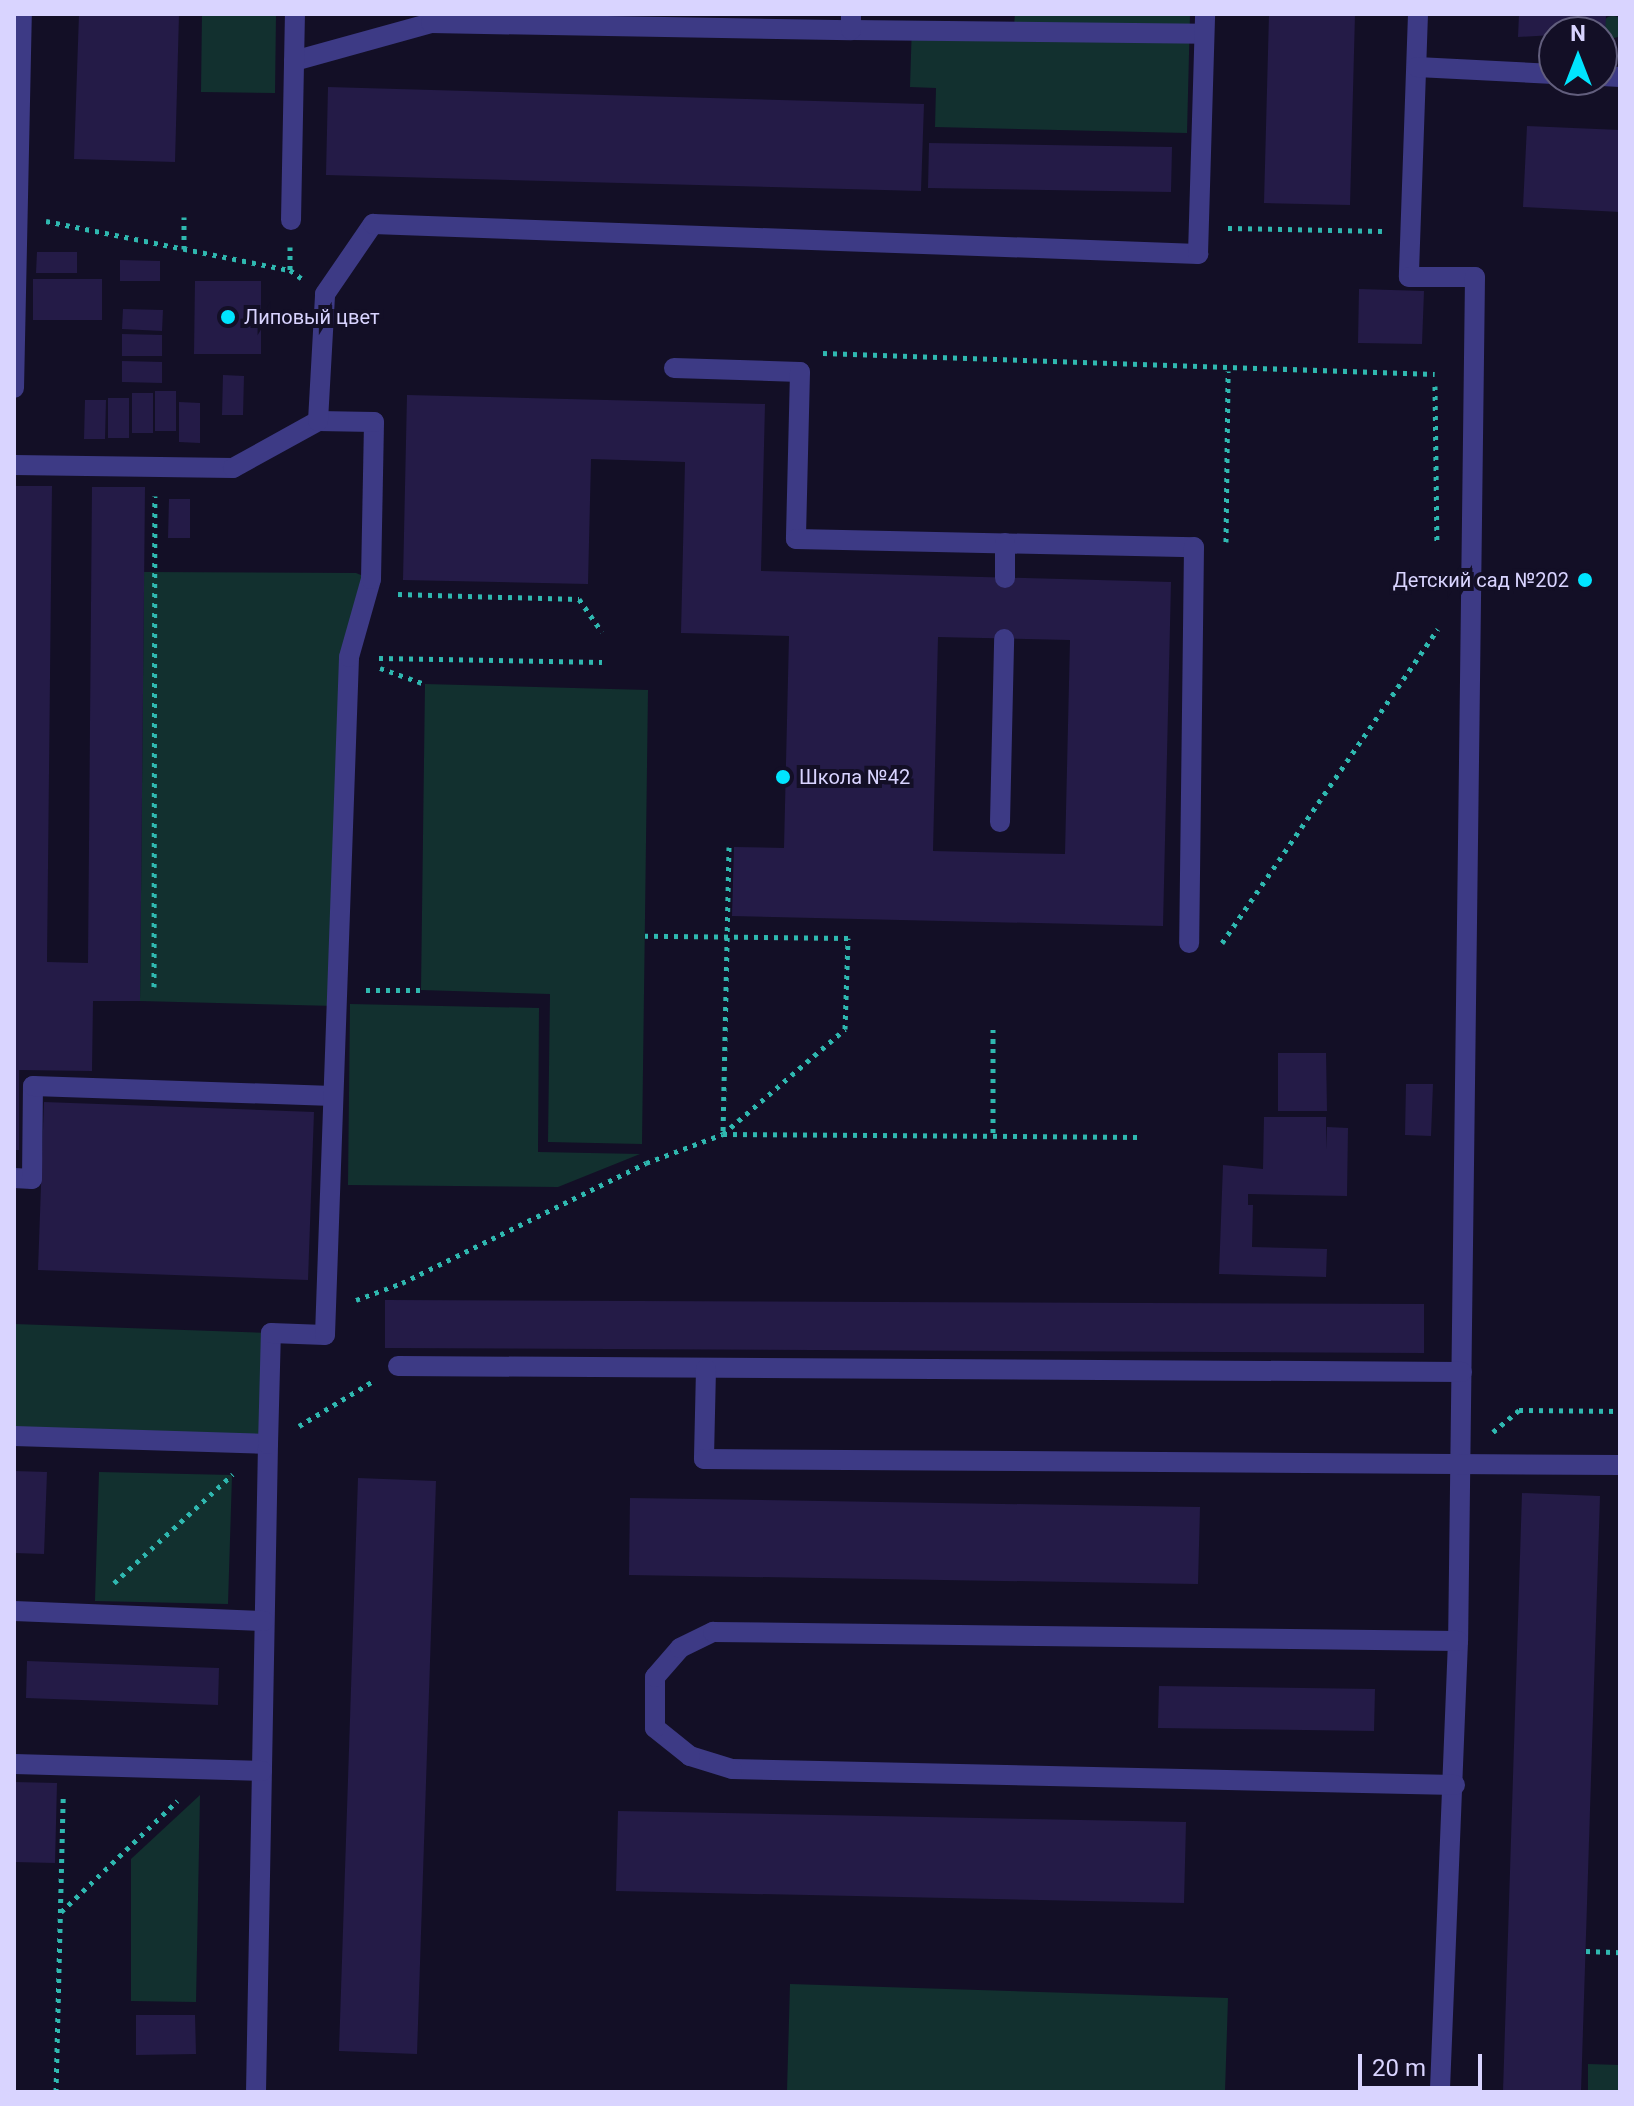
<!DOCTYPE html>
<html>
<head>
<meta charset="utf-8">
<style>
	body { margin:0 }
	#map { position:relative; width:1634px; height:2106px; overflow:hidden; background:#130f26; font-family:Roboto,sans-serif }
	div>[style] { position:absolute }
	.green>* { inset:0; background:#12302f }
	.round { border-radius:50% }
	.building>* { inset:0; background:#241b47 }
	.path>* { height:5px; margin-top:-2.5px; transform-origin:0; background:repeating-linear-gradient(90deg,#2fb8b0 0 4px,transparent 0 10px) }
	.service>* { height:20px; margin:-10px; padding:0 10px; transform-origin:10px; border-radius:10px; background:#3d3a85 }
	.dots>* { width:22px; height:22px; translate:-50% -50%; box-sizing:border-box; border:4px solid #130f26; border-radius:50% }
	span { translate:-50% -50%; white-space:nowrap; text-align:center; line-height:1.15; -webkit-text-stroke:8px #130f26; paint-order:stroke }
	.poi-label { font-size:20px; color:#d9d4ff }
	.left { translate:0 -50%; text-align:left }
	.right { translate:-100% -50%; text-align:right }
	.frame { position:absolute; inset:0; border:16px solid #d9d4ff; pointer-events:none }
	.north { position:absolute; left:1538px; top:16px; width:80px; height:80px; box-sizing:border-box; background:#130f26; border:2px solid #625e7d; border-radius:50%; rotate:0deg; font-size:22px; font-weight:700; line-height:32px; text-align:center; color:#d9d4ff }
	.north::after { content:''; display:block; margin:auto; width:28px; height:36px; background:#00e5ff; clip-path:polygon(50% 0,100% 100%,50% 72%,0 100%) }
	.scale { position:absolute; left:1358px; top:2054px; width:124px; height:36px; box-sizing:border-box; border:4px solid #d9d4ff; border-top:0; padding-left:10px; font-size:24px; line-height:28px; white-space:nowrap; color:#d9d4ff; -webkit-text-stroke:6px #130f26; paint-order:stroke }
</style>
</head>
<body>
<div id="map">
	<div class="green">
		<div style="clip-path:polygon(202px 14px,276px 14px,275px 93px,201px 92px)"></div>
		<div style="clip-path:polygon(1015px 14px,1190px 14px,1187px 133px,935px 127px,936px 88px,910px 87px,912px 23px,1014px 25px)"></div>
		<div class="round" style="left:1602px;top:16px;width:22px;height:22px"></div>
		<div style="clip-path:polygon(144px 572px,356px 573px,371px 579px,349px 657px,336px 1006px,140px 1001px)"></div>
		<div style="clip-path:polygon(425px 684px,648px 690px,642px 1144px,548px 1142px,550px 994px,421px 990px)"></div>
		<div style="clip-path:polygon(350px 1004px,539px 1008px,538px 1152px,640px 1154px,558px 1187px,348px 1185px)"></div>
		<div style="clip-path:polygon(14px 1324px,271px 1333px,268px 1444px,14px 1436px)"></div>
		<div style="clip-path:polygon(99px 1472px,232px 1475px,228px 1604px,95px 1601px)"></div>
		<div style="clip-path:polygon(200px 1795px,196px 2002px,131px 2001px,131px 1859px)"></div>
		<div style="clip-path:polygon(790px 1984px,1228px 1998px,1225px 2092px,787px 2092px)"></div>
		<div style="clip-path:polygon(1588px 2064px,1620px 2065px,1620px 2092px,1588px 2092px)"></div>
	</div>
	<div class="building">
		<div style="clip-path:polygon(79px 14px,179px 14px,175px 162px,74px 159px)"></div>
		<div style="clip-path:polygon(1269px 14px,1355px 14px,1350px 205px,1264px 203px)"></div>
		<div style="clip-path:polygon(1519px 14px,1606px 14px,1605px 39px,1602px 32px,1518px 37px)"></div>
		<div style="clip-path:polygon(328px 87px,924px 104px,921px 191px,326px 175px)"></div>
		<div style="clip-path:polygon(1527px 126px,1620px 130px,1620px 212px,1523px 207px)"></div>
		<div style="clip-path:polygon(929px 143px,1172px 147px,1171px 192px,928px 188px)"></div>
		<div style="clip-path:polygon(37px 252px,77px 252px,77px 273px,36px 273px)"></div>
		<div style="clip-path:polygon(120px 260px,160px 261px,160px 281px,120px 281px)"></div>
		<div style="clip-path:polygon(33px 279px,102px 279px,102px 320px,33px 320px)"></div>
		<div style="clip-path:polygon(195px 281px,261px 281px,261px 354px,194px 354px)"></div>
		<div style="clip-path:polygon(1359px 289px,1424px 291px,1422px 344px,1358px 343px)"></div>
		<div style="clip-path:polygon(123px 309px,163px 310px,162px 331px,122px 329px)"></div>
		<div style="clip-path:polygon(122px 334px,162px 335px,162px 356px,122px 356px)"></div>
		<div style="clip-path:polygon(122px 361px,162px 362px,162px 383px,122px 382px)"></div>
		<div style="clip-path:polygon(223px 375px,244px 376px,243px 415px,222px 415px)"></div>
		<div style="clip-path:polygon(155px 391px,176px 391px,176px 431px,155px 431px)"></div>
		<div style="clip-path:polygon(132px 393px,153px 393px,153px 433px,132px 433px)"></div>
		<div style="clip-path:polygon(evenodd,407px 395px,765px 404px,761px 571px,1171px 582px,1163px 926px,732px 916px,734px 847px,784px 848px,789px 636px,681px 633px,685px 462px,591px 459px,588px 584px,403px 580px,407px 395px,938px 637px,1070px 640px,1065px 854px,933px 851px,938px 637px)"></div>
		<div style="clip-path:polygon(108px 398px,129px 398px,129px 438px,108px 438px)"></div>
		<div style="clip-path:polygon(85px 400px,106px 400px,105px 439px,84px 439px)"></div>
		<div style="clip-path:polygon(179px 402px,200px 403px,200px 443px,179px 442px)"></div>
		<div style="clip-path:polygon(14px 486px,52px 486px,47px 962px,88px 963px,92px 487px,145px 487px,140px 1001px,93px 1001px,92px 1071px,19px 1070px,19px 1150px,14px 1150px)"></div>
		<div style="clip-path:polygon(169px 499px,190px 499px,190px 538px,168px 538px)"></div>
		<div style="clip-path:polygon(1278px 1053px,1326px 1053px,1327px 1111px,1278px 1111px)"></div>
		<div style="clip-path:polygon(1406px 1084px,1433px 1084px,1431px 1136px,1405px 1135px)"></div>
		<div style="clip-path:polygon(44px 1102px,314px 1112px,308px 1280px,38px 1270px)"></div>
		<div style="clip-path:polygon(1264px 1117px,1326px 1117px,1326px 1150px,1327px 1127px,1348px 1128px,1347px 1196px,1248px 1194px,1248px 1205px,1253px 1205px,1252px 1247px,1327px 1249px,1326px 1277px,1219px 1274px,1223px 1165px,1263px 1169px)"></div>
		<div style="clip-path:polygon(385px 1300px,1424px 1304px,1424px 1353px,385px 1348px)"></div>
		<div style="clip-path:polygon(14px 1471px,47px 1472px,44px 1554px,14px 1553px)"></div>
		<div style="clip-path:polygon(358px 1478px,436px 1481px,417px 2054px,339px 2051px)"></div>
		<div style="clip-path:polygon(1522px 1493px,1600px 1496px,1581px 2092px,1503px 2092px)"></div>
		<div style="clip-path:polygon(630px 1498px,1200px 1507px,1198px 1584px,629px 1575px)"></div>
		<div style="clip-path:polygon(27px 1661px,219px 1668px,218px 1705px,26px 1698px)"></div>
		<div style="clip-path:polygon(1159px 1686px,1375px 1689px,1374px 1731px,1158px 1728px)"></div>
		<div style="clip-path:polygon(14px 1782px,57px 1783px,55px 1863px,14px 1862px)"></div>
		<div style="clip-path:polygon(618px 1811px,1186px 1822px,1184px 1903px,616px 1891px)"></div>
		<div style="clip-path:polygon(136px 2015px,195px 2015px,196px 2054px,136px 2055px)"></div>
	</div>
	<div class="path">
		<div style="left:46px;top:221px;width:249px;rotate:11.4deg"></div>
		<div style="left:290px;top:270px;width:14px;rotate:36deg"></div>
		<div style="left:1228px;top:228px;width:154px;rotate:1.1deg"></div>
		<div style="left:184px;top:249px;width:32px;rotate:-90deg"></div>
		<div style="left:290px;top:270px;width:23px;rotate:-90deg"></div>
		<div style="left:823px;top:353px;width:612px;rotate:1.97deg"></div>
		<div style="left:1435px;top:386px;width:158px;rotate:89.3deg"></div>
		<div style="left:1226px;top:542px;width:171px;rotate:-89.3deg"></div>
		<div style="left:398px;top:594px;width:181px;rotate:1.6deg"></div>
		<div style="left:579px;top:599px;width:40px;rotate:55.1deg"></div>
		<div style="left:379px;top:658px;width:223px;rotate:1deg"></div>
		<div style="left:380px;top:668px;width:48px;rotate:19.6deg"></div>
		<div style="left:729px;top:847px;width:287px;rotate:91.2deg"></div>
		<div style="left:723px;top:1134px;width:416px;rotate:0.4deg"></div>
		<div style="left:1222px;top:943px;width:381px;rotate:-55.5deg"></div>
		<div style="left:154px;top:987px;width:491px;rotate:-89.9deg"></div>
		<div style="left:366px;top:990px;width:55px"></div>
		<div style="left:993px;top:1029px;width:108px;rotate:90deg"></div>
		<div style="left:356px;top:1300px;width:49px;rotate:-20.3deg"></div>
		<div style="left:402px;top:1283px;width:272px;rotate:-26.2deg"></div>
		<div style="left:646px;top:1163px;width:82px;rotate:-20.6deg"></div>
		<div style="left:723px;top:1134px;width:161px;rotate:-40.7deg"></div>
		<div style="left:845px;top:1029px;width:91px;rotate:-88.1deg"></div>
		<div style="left:848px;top:938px;width:203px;rotate:-179.4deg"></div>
		<div style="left:299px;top:1426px;width:87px;rotate:-31.3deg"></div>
		<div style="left:1493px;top:1432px;width:34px;rotate:-40deg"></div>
		<div style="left:1519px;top:1410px;width:101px;rotate:0.6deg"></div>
		<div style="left:114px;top:1583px;width:161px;rotate:-42.5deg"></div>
		<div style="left:61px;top:1912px;width:161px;rotate:-43.7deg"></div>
		<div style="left:1586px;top:1951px;width:34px;rotate:2deg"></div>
		<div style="left:56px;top:2092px;width:297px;rotate:-88.6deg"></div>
	</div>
	<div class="service">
		<div style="left:1418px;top:14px;width:263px;rotate:92deg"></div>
		<div style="left:1409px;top:277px;width:66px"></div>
		<div style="left:1475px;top:277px;width:1364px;rotate:90.71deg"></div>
		<div style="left:1458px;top:1641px;width:451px;rotate:92.3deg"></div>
		<div style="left:851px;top:30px;width:353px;rotate:0.6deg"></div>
		<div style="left:294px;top:61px;width:142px;rotate:-15.5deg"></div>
		<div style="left:431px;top:23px;width:420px;rotate:1deg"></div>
		<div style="left:851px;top:30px;width:16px;rotate:-90deg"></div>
		<div style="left:1417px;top:67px;width:137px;rotate:2.9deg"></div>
		<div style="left:1602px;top:76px;width:18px;rotate:3deg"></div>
		<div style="left:291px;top:220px;width:206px;rotate:-88.9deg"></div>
		<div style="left:674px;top:368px;width:126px;rotate:1.8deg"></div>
		<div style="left:800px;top:372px;width:167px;rotate:91.4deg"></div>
		<div style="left:796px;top:539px;width:398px;rotate:1.2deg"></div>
		<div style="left:1194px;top:547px;width:396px;rotate:90.7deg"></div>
		<div style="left:14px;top:388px;width:374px;rotate:-88.8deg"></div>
		<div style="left:14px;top:465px;width:219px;rotate:0.8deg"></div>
		<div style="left:233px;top:468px;width:97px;rotate:-28.9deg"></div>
		<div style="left:1005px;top:578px;width:35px;rotate:-90deg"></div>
		<div style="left:1000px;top:822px;width:183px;rotate:-88.7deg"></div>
		<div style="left:14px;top:1178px;width:18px;rotate:3deg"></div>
		<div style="left:32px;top:1179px;width:93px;rotate:-89.4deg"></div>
		<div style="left:33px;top:1086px;width:300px;rotate:1.9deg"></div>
		<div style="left:398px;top:1366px;width:1064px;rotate:0.32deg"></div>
		<div style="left:706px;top:1369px;width:90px;rotate:91.3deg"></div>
		<div style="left:704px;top:1459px;width:916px;rotate:0.38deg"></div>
		<div style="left:14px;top:1436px;width:254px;rotate:1.8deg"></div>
		<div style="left:268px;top:1444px;width:648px;rotate:91.06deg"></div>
		<div style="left:268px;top:1444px;width:111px;rotate:-88.5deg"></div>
		<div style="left:271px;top:1333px;width:54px;rotate:2.1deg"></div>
		<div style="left:325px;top:1335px;width:678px;rotate:-87.97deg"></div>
		<div style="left:349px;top:657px;width:81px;rotate:-74.2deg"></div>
		<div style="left:371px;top:579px;width:157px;rotate:-88.9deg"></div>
		<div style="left:374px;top:422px;width:56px;rotate:-179deg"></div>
		<div style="left:318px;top:421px;width:127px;rotate:-86.8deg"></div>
		<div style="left:325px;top:294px;width:85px;rotate:-55.6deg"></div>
		<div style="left:373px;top:224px;width:826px;rotate:2.08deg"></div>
		<div style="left:1198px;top:254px;width:240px;rotate:-88.3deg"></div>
		<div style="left:14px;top:1611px;width:250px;rotate:2.3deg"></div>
		<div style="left:14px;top:1764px;width:248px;rotate:1.6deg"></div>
		<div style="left:1455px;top:1785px;width:723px;rotate:-178.73deg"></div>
		<div style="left:732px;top:1769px;width:44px;rotate:-162.8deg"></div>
		<div style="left:690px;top:1756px;width:45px;rotate:-141.3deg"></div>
		<div style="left:655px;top:1728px;width:51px;rotate:-90deg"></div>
		<div style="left:655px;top:1677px;width:38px;rotate:-49deg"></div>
		<div style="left:680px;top:1648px;width:37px;rotate:-26deg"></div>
		<div style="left:713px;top:1632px;width:745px;rotate:0.69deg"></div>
	</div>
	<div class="dots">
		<div style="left:228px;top:317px;background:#00e5ff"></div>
		<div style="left:1585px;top:580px;background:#00e5ff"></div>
		<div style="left:783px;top:777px;background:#00e5ff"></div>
	</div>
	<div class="poi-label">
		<span class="left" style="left:244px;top:317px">Липовый цвет</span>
		<span class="right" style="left:1569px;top:580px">Детский сад №202</span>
		<span class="left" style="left:799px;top:777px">Школа №42</span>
	</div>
	<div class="frame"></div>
	<div class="north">N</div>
	<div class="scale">20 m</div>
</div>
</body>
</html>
